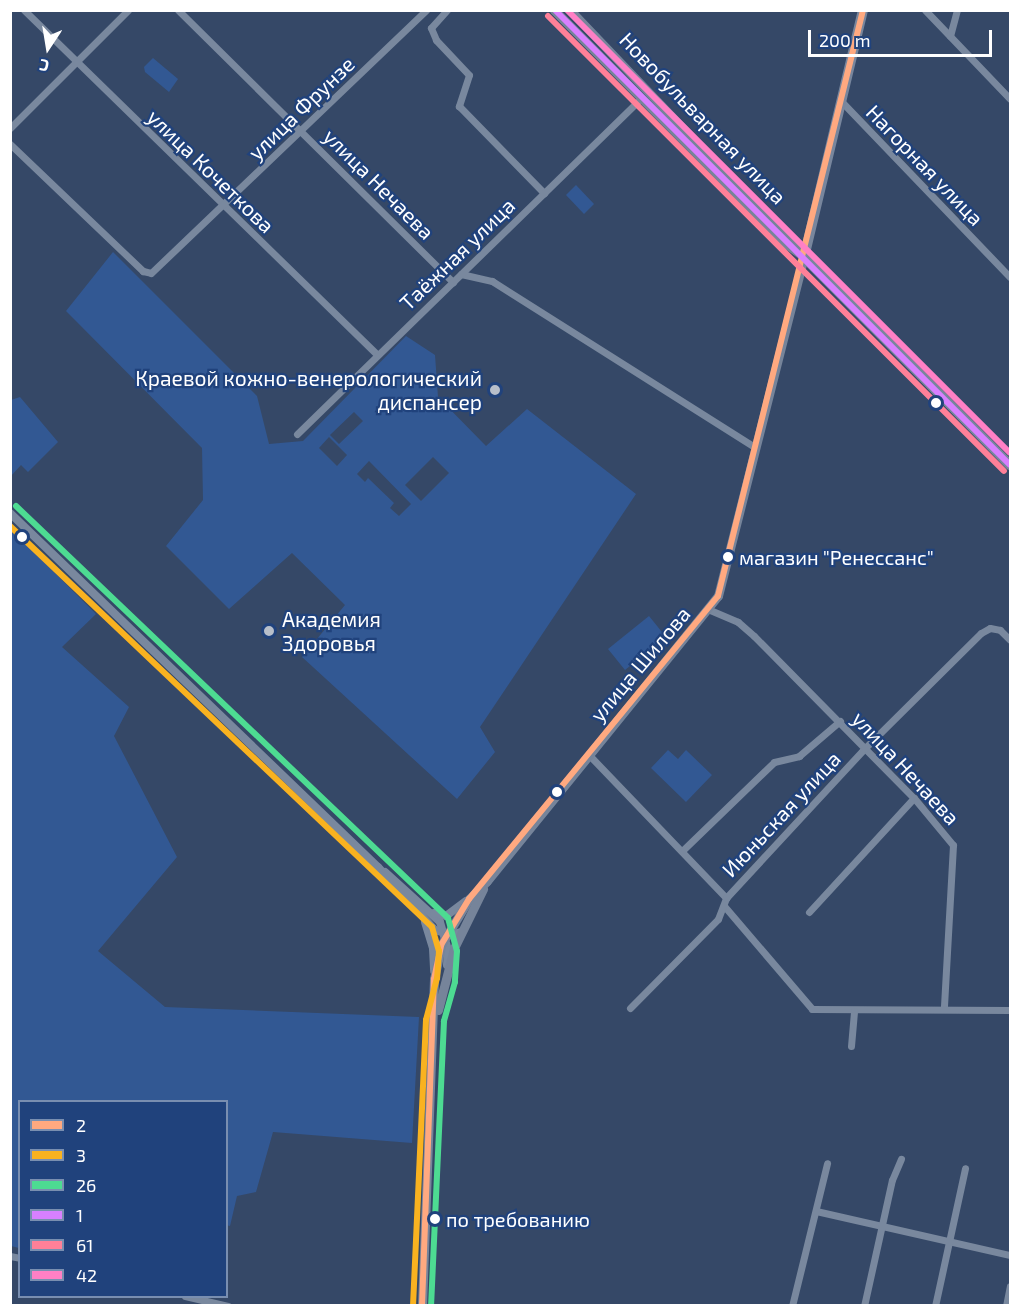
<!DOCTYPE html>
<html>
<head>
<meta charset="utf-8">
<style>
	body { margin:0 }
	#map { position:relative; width:1021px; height:1316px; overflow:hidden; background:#354867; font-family:"Exo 2",sans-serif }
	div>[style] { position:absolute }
	.green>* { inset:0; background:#325893 }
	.minor>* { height:7px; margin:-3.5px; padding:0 3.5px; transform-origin:3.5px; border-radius:3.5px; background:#79889e }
	.tertiary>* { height:8px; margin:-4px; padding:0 4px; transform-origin:4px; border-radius:4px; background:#79889e }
	.secondary>* { height:9px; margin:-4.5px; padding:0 4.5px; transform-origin:4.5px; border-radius:4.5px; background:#76849a }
	.primary>* { height:10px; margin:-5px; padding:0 5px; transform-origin:5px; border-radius:5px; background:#78869d }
	.bus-1>* { height:6px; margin:-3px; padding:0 3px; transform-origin:3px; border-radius:3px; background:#ffa980 }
	.bus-2>* { height:6px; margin:-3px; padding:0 3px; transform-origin:3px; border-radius:3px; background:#f9b220 }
	.bus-3>* { height:6px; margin:-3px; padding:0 3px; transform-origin:3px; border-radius:3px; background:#4ddb92 }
	.bus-4>* { height:6px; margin:-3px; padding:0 3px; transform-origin:3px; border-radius:3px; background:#d880ff }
	.bus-5>* { height:6px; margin:-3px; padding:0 3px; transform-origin:3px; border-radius:3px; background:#ff8098 }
	.bus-6>* { height:6px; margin:-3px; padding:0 3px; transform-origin:3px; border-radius:3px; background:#ff80c5 }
	.dots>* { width:16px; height:16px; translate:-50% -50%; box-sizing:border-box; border:3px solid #20427c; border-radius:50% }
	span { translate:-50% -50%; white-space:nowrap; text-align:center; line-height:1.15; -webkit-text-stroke:4.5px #20427c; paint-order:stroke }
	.bus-label { font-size:20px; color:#fff }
	.left { translate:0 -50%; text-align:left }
	.street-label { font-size:21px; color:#fff }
	.poi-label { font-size:21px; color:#fff }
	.right { translate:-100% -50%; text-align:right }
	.frame { position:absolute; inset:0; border:12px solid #fff; pointer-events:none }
	.legend { position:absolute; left:18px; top:1100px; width:210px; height:198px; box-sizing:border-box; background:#20427c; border:2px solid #798eb0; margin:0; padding:8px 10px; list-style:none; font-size:18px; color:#fff }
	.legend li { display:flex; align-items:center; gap:12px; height:30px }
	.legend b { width:30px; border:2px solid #798eb0 }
	.north { position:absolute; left:18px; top:18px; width:60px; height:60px; -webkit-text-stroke:4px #20427c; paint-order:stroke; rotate:192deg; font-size:16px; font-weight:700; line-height:24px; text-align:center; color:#fff }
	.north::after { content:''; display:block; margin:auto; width:21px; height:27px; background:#fff; clip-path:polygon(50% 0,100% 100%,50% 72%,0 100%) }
	.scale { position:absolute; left:808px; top:30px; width:184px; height:27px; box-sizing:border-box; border:3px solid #fff; border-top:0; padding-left:8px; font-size:18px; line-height:21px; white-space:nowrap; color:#fff; -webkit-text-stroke:4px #20427c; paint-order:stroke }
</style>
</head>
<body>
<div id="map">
	<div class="green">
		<div style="clip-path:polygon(153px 58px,178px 79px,169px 92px,145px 72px,144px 67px)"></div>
		<div style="clip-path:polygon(576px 185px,594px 204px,584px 214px,566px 195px)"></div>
		<div style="clip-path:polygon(evenodd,113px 252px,257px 396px,269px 444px,303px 441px,406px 336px,435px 355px,438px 397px,486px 446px,527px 409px,636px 494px,480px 727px,495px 752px,457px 799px,302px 657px,345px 605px,292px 553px,229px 609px,166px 546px,203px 500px,202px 448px,66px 311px,113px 252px,354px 412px,363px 421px,339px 444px,330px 435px,354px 412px,113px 252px,329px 437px,347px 455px,337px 466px,319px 448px,329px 437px,113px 252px,433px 457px,449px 473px,421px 501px,405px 485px,433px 457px,113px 252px,369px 461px,411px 504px,399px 516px,390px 508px,394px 503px,368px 478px,365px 482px,357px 474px,369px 461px)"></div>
		<div style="clip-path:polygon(20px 397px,58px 442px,28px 472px,21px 465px,11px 476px,11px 400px)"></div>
		<div style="clip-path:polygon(11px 529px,96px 614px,62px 647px,129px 707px,114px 736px,177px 857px,98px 951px,165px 1007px,419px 1017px,412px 1143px,273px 1132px,256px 1192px,237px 1196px,230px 1226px,226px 1225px,226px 1102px,20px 1102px,19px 1248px,11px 1246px)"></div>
		<div style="clip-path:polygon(649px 616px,666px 637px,625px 670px,608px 649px)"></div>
		<div style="clip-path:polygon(668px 750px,678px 759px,686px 750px,712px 775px,686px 802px,651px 768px)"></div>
	</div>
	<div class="minor">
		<div style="left:24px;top:10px;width:492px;rotate:44.3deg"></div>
		<div style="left:178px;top:10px;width:387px;rotate:44.7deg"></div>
		<div style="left:447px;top:10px;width:24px;rotate:132deg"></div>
		<div style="left:431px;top:28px;width:13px;rotate:67deg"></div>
		<div style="left:436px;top:40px;width:48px;rotate:46.7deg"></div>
		<div style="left:469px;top:75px;width:33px;rotate:108deg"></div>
		<div style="left:459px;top:106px;width:122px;rotate:45.7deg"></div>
		<div style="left:925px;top:10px;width:123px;rotate:46.3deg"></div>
		<div style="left:950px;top:36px;width:27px;rotate:-75deg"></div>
		<div style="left:841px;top:101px;width:244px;rotate:46.2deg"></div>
		<div style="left:10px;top:128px;width:167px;rotate:-45deg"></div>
		<div style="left:10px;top:144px;width:184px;rotate:43.7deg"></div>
		<div style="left:143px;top:271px;width:8px;rotate:14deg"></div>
		<div style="left:151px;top:273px;width:381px;rotate:-43.7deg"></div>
		<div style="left:461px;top:274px;width:32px;rotate:13deg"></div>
		<div style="left:492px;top:281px;width:312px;rotate:32.3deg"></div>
		<div style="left:297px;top:434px;width:481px;rotate:-44.3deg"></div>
		<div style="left:710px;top:610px;width:30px;rotate:23deg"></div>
		<div style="left:738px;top:622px;width:21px;rotate:41deg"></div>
		<div style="left:754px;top:636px;width:228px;rotate:45.4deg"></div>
		<div style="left:914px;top:798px;width:61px;rotate:50.3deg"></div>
		<div style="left:953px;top:845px;width:163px;rotate:93.2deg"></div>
		<div style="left:590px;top:756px;width:197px;rotate:46.2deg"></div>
		<div style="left:684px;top:849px;width:125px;rotate:-44deg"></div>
		<div style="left:774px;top:762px;width:26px;rotate:-13deg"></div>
		<div style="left:799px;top:756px;width:54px;rotate:-40.5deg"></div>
		<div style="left:725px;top:907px;width:134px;rotate:49.5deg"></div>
		<div style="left:812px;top:1009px;width:198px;rotate:0.3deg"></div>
		<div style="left:809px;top:912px;width:155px;rotate:-47.4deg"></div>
		<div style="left:630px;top:1008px;width:125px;rotate:-45.3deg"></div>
		<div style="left:718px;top:919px;width:22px;rotate:-69deg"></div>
		<div style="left:726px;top:898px;width:205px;rotate:-47.2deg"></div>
		<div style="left:865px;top:748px;width:163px;rotate:-44.8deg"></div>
		<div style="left:981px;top:633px;width:10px;rotate:-29deg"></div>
		<div style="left:990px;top:628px;width:10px;rotate:11deg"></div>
		<div style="left:1000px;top:630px;width:14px;rotate:45deg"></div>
		<div style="left:851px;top:1046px;width:35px;rotate:-85deg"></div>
		<div style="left:816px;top:1211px;width:199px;rotate:12.8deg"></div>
		<div style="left:10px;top:1256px;width:10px;rotate:11deg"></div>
		<div style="left:185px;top:1296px;width:44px;rotate:13.1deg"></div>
		<div style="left:792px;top:1306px;width:147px;rotate:-76.2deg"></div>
		<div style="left:864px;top:1306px;width:129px;rotate:-77.5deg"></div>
		<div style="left:892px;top:1180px;width:23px;rotate:-67deg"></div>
		<div style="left:935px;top:1306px;width:141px;rotate:-77.7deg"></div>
		<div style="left:1006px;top:1306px;width:20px;rotate:-79deg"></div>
	</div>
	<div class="tertiary">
		<div style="left:10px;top:513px;width:511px;rotate:43.89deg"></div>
		<div style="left:378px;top:867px;width:85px;rotate:47.9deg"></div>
		<div style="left:435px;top:930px;width:17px;rotate:17deg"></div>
		<div style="left:451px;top:935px;width:10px;rotate:-17deg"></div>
		<div style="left:385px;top:872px;width:74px;rotate:42.3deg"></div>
		<div style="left:440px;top:922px;width:29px;rotate:74deg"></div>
		<div style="left:448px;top:950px;width:15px;rotate:94deg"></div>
		<div style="left:434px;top:913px;width:12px;rotate:14deg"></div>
		<div style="left:446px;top:916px;width:25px;rotate:-37deg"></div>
		<div style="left:425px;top:922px;width:28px;rotate:73deg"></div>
		<div style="left:433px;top:949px;width:22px;rotate:87deg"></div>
	</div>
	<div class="secondary">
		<div style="left:554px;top:10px;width:328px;rotate:45.2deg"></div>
		<div style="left:785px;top:243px;width:24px;rotate:36deg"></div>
		<div style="left:570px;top:10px;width:332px;rotate:46.3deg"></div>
		<div style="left:438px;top:1010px;width:64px;rotate:-75.5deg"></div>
		<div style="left:454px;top:948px;width:66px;rotate:-63.8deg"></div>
		<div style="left:422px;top:1306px;width:327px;rotate:-87.9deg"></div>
		<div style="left:434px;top:979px;width:35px;rotate:-78deg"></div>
		<div style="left:441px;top:945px;width:54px;rotate:-58.7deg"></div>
		<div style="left:469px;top:899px;width:25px;rotate:-45deg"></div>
		<div style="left:487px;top:881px;width:367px;rotate:-51deg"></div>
		<div style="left:718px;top:596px;width:350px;rotate:-75.8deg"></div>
	</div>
	<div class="primary">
		<div style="left:863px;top:10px;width:254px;rotate:103.4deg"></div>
		<div style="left:804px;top:257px;width:293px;rotate:45.3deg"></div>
	</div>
	<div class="bus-1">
		<div style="left:422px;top:1306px;width:327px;rotate:-87.9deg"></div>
		<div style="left:434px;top:979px;width:35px;rotate:-78deg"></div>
		<div style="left:441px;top:945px;width:54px;rotate:-58.7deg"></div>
		<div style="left:469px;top:899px;width:392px;rotate:-50.6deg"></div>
		<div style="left:718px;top:596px;width:604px;rotate:-76.1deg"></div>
	</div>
	<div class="bus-2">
		<div style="left:10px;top:526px;width:582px;rotate:43.54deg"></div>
		<div style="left:432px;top:927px;width:25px;rotate:74deg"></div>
		<div style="left:439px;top:951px;width:27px;rotate:94deg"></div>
		<div style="left:437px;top:978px;width:43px;rotate:104.7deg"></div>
		<div style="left:426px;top:1020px;width:286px;rotate:92.6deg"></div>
	</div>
	<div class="bus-3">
		<div style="left:16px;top:506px;width:597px;rotate:43.64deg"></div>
		<div style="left:448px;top:918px;width:34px;rotate:75deg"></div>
		<div style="left:457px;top:951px;width:31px;rotate:94deg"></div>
		<div style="left:455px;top:982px;width:41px;rotate:105.8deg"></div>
		<div style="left:444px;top:1021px;width:285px;rotate:92.6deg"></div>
	</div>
	<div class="bus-4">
		<div style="left:555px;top:10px;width:643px;rotate:45deg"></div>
	</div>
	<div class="bus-5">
		<div style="left:548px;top:16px;width:644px;rotate:44.94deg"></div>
	</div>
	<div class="bus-6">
		<div style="left:567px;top:10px;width:626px;rotate:45deg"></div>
	</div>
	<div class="dots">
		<div style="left:495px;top:390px;background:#b8bfca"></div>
		<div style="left:936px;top:403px;background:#fff"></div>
		<div style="left:22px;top:537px;background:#fff"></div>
		<div style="left:728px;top:557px;background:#fff"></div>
		<div style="left:269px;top:631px;background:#b8bfca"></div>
		<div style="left:557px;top:792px;background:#fff"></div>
		<div style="left:435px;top:1219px;background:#fff"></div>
	</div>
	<div class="bus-label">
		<span class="left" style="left:739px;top:557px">магазин "Ренессанс"</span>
		<span class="left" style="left:446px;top:1219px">по требованию</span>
	</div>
	<div class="street-label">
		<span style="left:301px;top:108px;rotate:-44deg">улица Фрунзе</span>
		<span style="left:703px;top:118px;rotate:46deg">Новобульварная улица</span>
		<span style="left:925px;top:165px;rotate:46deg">Нагорная улица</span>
		<span style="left:211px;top:171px;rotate:44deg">улица Кочеткова</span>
		<span style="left:379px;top:184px;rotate:45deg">улица Нечаева</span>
		<span style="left:457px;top:254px;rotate:-44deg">Таёжная улица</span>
		<span style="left:640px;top:664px;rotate:-50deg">улица Шилова</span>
		<span style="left:906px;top:768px;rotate:47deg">улица Нечаева</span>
		<span style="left:781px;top:814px;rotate:-47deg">Июньская улица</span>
	</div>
	<div class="poi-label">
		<span class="right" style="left:482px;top:390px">Краевой кожно-венерологический<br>диспансер</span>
		<span class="left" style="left:282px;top:631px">Академия<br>Здоровья</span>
	</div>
	<div class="frame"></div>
	<ul class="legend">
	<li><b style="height:8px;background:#ffa980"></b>2</li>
	<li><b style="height:8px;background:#f9b220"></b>3</li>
	<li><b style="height:8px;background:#4ddb92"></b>26</li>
	<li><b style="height:8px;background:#d880ff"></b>1</li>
	<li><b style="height:8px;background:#ff8098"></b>61</li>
	<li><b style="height:8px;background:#ff80c5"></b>42</li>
	</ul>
	<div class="north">С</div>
	<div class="scale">200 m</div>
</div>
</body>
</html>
